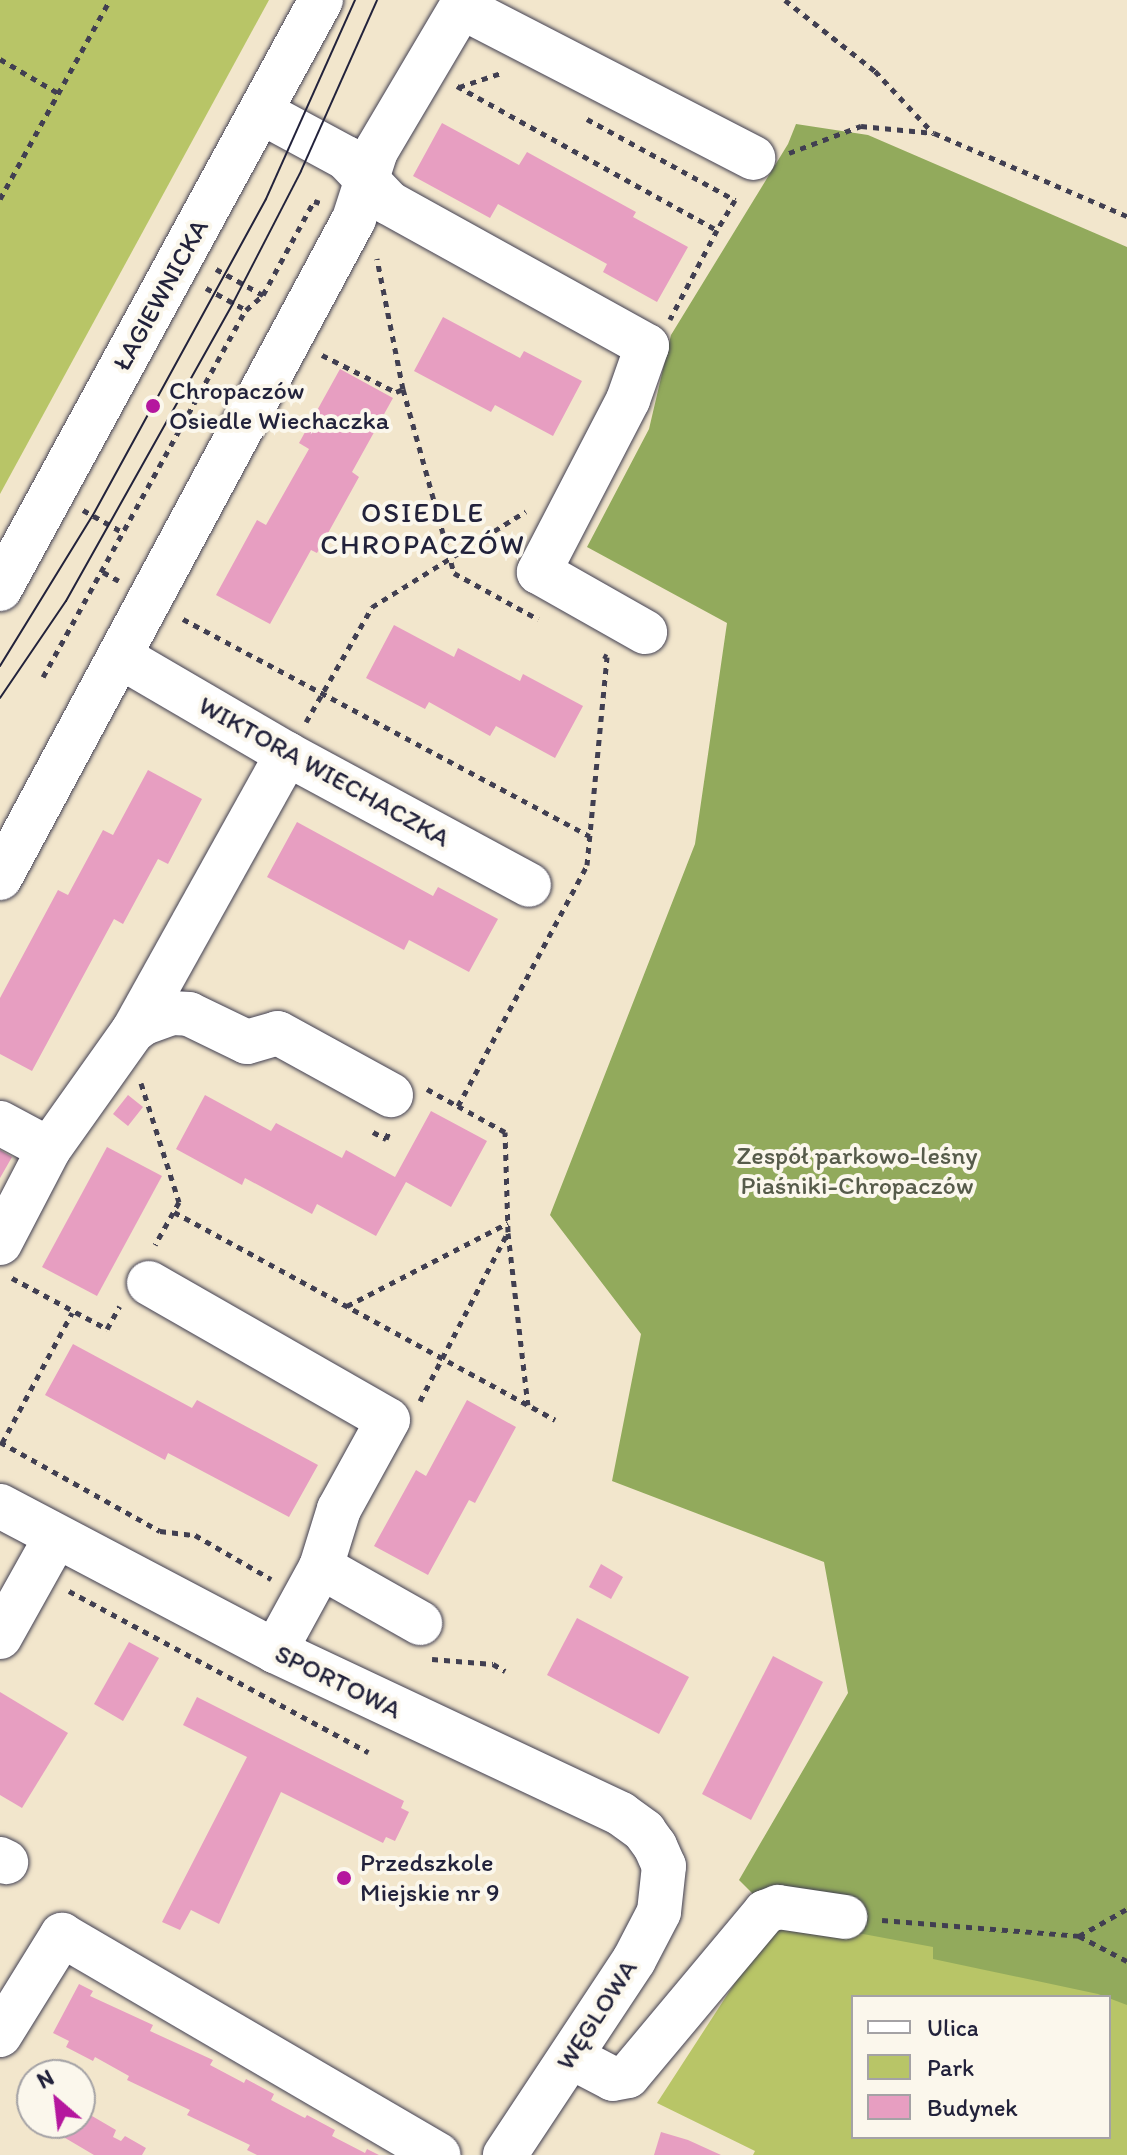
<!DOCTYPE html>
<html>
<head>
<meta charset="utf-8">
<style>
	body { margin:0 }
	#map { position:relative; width:1127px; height:2155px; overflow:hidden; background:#f2e6cc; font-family:Itim,sans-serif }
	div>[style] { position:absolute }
	.green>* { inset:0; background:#b8c567 }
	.forest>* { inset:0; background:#92aa5c }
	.building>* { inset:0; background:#e79ec1 }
	.path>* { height:5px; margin-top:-2.5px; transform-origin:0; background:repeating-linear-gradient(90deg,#413f51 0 6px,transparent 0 12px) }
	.roads { filter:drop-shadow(0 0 2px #413f51) drop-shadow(0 0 2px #413f51) }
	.minor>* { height:44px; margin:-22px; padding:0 22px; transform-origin:22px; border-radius:22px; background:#fff }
	.tram>* { height:2px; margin:-1px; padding:0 1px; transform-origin:1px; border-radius:1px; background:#22223b }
	.dots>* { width:22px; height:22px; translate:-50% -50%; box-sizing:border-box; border:4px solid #fbf7ec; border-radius:50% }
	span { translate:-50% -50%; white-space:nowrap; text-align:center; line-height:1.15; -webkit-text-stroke:8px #fbf7ec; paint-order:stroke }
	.street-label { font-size:26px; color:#22223b }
	.poi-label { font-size:26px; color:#22223b }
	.left { translate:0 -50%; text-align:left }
	.park-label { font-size:26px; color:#565b4a }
	.neighbourhood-label { font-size:28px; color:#22223b; letter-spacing:2px }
	.legend { position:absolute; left:851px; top:1995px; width:260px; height:144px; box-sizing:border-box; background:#fbf7ec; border:2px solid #a4a2a5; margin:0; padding:10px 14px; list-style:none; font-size:24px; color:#22223b }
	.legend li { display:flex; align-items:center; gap:16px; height:40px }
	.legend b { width:40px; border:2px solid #a4a2a5 }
	.north { position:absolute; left:16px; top:2059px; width:80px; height:80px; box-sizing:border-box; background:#fbf7ec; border:2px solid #a4a2a5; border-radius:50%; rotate:332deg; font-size:22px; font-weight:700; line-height:32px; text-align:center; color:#22223b }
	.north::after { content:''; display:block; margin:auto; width:28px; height:36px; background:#b5179e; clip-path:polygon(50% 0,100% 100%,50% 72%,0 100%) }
</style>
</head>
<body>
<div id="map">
	<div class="green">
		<div style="clip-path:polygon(0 0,269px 0,0 494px)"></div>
		<div style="clip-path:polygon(evenodd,1127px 1613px,1127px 2155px,753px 2155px,755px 2151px,657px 2103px,777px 1918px,1127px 1613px,853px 1997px,1109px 1997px,1109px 2137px,853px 2137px,853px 1997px)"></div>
	</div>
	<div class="forest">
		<div style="clip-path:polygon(796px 124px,868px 135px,1127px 247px,1127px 2005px,1098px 1994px,933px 1959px,933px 1947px,777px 1918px,739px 1880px,848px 1693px,824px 1562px,612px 1481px,641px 1334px,550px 1215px,695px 844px,727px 623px,587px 547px,649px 429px,671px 335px,788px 144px)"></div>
	</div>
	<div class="building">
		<div style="clip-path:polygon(442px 123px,519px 165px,527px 152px,636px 212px,633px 217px,688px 247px,657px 302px,603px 272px,607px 264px,498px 204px,490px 218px,413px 176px)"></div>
		<div style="clip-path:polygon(443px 317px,520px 358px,524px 351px,582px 381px,553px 436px,495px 405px,491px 412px,414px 371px)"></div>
		<div style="clip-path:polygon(340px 369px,393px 398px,352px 472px,359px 477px,317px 553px,311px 550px,270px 624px,216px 595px,257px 520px,266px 525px,309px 449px,299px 443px)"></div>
		<div style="clip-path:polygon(394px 625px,454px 657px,458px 648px,520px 681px,523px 674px,583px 706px,555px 758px,496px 726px,490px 736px,429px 702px,425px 709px,366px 678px)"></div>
		<div style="clip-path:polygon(148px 770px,202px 799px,168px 864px,158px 859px,123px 924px,114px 919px,32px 1071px,0 1054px,0 998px,58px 890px,68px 895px,103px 830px,113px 835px)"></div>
		<div style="clip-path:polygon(297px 822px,433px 896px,438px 887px,498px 919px,469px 972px,409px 940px,404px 950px,267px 877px)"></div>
		<div style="clip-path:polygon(128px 1095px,143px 1107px,128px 1126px,113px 1114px)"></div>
		<div style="clip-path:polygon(205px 1095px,271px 1131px,276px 1123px,342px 1158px,346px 1150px,395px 1177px,431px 1111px,487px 1141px,451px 1207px,406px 1182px,376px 1236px,317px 1204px,312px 1214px,245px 1178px,242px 1185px,176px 1149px)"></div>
		<div style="clip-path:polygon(107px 1147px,162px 1176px,97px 1296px,42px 1267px)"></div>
		<div style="clip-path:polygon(0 1150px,12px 1157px,0 1178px)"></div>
		<div style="clip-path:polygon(73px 1344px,192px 1408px,197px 1400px,318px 1465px,289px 1517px,168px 1453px,165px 1460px,45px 1395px)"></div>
		<div style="clip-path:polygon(467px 1400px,516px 1427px,475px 1503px,469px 1500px,428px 1575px,374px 1546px,416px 1470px,426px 1476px)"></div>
		<div style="clip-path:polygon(601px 1564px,623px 1577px,611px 1599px,589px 1587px)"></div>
		<div style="clip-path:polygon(577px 1618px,689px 1677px,659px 1734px,547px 1675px)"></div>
		<div style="clip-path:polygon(129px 1642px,159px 1658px,123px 1721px,94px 1704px)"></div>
		<div style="clip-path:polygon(773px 1656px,823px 1682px,751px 1820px,702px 1794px)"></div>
		<div style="clip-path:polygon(0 1692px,68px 1733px,22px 1808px,0 1795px)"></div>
		<div style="clip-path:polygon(197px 1697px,404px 1801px,401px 1808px,409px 1812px,395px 1841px,386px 1837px,383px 1843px,281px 1792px,219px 1924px,191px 1910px,180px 1930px,162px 1922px,247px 1757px,183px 1725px)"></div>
		<div style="clip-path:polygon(79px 1984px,93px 1991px,90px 1996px,153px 2025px,150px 2031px,213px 2060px,210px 2065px,244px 2083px,246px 2079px,274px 2094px,271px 2100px,301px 2116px,305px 2118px,307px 2115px,335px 2130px,332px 2136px,365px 2153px,367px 2149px,379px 2155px,257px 2155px,247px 2150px,250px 2145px,187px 2115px,190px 2110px,127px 2080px,129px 2076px,95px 2057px,93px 2061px,66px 2047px,69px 2041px,53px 2033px)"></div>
		<div style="clip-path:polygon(80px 2109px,116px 2130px,113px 2137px,121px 2141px,125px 2136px,146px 2148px,142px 2155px,94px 2155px,55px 2132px,60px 2123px,80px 2123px)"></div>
		<div style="clip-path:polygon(661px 2132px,688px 2140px,721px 2155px,654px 2155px)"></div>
	</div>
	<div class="path">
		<div style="left:785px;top:0;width:115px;rotate:38.3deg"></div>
		<div style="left:875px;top:71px;width:85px;rotate:46.9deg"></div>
		<div style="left:0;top:59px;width:67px;rotate:30.4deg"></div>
		<div style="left:457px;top:86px;width:297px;rotate:29deg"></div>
		<div style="left:717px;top:230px;width:101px;rotate:117.8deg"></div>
		<div style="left:459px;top:87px;width:44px;rotate:-18.4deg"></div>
		<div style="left:587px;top:119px;width:169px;rotate:28.7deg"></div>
		<div style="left:735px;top:200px;width:35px;rotate:121deg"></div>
		<div style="left:789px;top:153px;width:77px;rotate:-20.6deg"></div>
		<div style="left:861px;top:126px;width:73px;rotate:5.5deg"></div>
		<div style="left:934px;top:133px;width:210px;rotate:23.3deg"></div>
		<div style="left:0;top:199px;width:227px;rotate:-61.1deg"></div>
		<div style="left:216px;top:269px;width:54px;rotate:29deg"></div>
		<div style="left:206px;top:288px;width:46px;rotate:28.8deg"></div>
		<div style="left:246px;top:310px;width:23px;rotate:-41deg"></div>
		<div style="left:263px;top:295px;width:107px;rotate:-61.5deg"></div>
		<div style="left:314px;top:201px;width:6px;rotate:18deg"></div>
		<div style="left:322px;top:355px;width:83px;rotate:26.6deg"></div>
		<div style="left:396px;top:392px;width:8px;rotate:-23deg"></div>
		<div style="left:403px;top:389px;width:133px;rotate:-101.3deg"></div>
		<div style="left:403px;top:389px;width:191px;rotate:74.5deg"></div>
		<div style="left:454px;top:573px;width:96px;rotate:28.7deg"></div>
		<div style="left:83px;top:510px;width:47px;rotate:29.3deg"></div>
		<div style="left:103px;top:572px;width:18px;rotate:29deg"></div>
		<div style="left:183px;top:619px;width:461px;rotate:28.1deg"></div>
		<div style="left:43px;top:677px;width:419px;rotate:-61.1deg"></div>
		<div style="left:306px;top:722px;width:133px;rotate:-60.1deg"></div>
		<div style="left:372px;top:607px;width:181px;rotate:-31.9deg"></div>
		<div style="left:141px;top:1083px;width:125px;rotate:72.3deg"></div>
		<div style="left:179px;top:1202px;width:49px;rotate:119.2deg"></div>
		<div style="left:427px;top:1089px;width:35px;rotate:29deg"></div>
		<div style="left:458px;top:1106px;width:273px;rotate:-61.8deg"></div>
		<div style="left:587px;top:865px;width:209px;rotate:-84.5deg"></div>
		<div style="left:607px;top:657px;width:4px;rotate:-153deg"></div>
		<div style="left:373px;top:1132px;width:15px;rotate:28deg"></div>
		<div style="left:386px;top:1139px;width:8px;rotate:-67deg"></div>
		<div style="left:174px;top:1212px;width:434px;rotate:28.6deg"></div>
		<div style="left:508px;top:1233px;width:173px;rotate:83.4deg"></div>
		<div style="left:12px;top:1278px;width:108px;rotate:28.2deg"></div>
		<div style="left:107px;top:1329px;width:26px;rotate:-61deg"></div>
		<div style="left:347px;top:1306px;width:181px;rotate:-27.3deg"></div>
		<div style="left:420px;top:1401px;width:191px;rotate:-62.5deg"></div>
		<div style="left:508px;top:1232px;width:100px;rotate:-91.7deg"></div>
		<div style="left:505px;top:1132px;width:54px;rotate:-151deg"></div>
		<div style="left:0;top:1442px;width:183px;rotate:29.1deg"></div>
		<div style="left:160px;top:1531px;width:35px;rotate:7deg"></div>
		<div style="left:195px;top:1535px;width:88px;rotate:30.1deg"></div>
		<div style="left:2px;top:1443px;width:148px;rotate:-61.7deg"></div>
		<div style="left:69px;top:1591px;width:340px;rotate:28.3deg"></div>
		<div style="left:432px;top:1659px;width:61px;rotate:4.7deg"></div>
		<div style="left:493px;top:1664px;width:14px;rotate:30deg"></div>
		<div style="left:882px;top:1920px;width:198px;rotate:4.6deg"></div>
		<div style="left:1079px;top:1936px;width:54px;rotate:27.5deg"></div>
		<div style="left:1079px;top:1936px;width:55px;rotate:-29.4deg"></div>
	</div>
	<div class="roads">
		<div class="minor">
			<div style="left:261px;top:112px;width:97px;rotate:28.4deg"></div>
			<div style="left:346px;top:158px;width:62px;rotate:46.3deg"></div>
			<div style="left:389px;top:203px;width:295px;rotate:29deg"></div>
			<div style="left:647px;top:346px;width:57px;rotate:109.4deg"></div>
			<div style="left:628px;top:400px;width:194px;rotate:117.4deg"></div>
			<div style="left:539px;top:572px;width:122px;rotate:29.5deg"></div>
			<div style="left:0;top:589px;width:671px;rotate:-61.41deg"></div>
			<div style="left:121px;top:657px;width:192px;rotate:30.3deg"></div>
			<div style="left:287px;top:754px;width:275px;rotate:28.4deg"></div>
			<div style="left:0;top:878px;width:748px;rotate:-61.76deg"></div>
			<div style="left:354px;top:219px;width:71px;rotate:-72.1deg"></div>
			<div style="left:376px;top:151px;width:167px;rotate:-59.4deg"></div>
			<div style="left:461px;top:7px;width:329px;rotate:27.3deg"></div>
			<div style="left:133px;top:1031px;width:14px;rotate:-36deg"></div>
			<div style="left:144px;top:1023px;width:30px;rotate:-20deg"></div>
			<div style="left:172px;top:1013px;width:17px;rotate:3deg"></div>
			<div style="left:189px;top:1014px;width:64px;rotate:25.8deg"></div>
			<div style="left:247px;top:1042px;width:32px;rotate:-16deg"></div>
			<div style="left:278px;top:1033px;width:129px;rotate:28.8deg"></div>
			<div style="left:0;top:1123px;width:55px;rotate:28deg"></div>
			<div style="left:0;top:1243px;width:106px;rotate:-62.5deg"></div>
			<div style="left:49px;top:1149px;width:145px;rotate:-54.6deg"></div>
			<div style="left:133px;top:1031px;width:317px;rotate:-60.9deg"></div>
			<div style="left:149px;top:1283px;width:275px;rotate:29.8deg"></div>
			<div style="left:388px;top:1420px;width:102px;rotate:118.8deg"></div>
			<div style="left:339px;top:1509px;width:61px;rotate:107.2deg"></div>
			<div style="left:321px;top:1567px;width:96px;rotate:118.7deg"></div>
			<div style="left:0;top:1506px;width:311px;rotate:27.8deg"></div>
			<div style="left:275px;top:1651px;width:382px;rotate:25.2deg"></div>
			<div style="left:621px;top:1814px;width:29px;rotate:36deg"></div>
			<div style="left:644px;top:1831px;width:19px;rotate:54deg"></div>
			<div style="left:655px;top:1846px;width:22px;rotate:66deg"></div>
			<div style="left:664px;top:1866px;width:46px;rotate:96.2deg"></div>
			<div style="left:659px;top:1912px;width:54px;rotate:117.5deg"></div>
			<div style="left:634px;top:1960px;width:234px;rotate:123.5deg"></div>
			<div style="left:321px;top:1567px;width:114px;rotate:29.5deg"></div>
			<div style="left:0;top:1637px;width:115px;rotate:-60.8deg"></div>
			<div style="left:0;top:1859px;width:7px;rotate:27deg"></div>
			<div style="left:0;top:2035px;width:118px;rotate:-58.2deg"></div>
			<div style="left:62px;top:1935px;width:436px;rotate:30.3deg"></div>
			<div style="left:571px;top:2057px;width:47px;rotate:27.6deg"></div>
			<div style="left:613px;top:2079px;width:15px;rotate:-11deg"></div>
			<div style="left:628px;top:2076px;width:214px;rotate:-50.1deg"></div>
			<div style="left:765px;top:1912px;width:14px;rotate:-21deg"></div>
			<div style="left:778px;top:1907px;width:68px;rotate:8.5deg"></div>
		</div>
	</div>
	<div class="tram">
		<div style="left:0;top:666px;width:177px;rotate:-58.4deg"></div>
		<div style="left:93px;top:515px;width:360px;rotate:-61.3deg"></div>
		<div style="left:266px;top:199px;width:218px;rotate:-65.9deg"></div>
		<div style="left:0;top:698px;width:117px;rotate:-55.8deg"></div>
		<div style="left:66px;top:601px;width:342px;rotate:-60.7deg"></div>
		<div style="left:233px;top:303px;width:148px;rotate:-62.7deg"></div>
		<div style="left:301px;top:171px;width:187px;rotate:-66deg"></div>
	</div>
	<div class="dots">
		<div style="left:153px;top:406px;background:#b5179e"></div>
		<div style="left:344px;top:1878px;background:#b5179e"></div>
	</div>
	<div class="street-label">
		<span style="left:161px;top:295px;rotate:-61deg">ŁAGIEWNICKA</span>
		<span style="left:324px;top:772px;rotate:29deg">WIKTORA WIECHACZKA</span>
		<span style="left:338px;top:1682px;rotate:26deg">SPORTOWA</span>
		<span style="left:597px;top:2015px;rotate:-57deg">WĘGLOWA</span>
	</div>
	<div class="poi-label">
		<span class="left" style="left:169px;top:406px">Chropaczów<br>Osiedle Wiechaczka</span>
		<span class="left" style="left:360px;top:1878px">Przedszkole<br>Miejskie nr 9</span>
	</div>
	<div class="park-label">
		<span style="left:857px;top:1171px">Zespół parkowo-leśny<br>Piaśniki-Chropaczów</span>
	</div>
	<div class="neighbourhood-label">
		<span style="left:423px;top:528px">OSIEDLE<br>CHROPACZÓW</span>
	</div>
	<ul class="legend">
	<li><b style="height:10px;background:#fff"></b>Ulica</li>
	<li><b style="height:22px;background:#b8c567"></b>Park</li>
	<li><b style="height:22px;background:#e79ec1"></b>Budynek</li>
	</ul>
	<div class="north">N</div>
</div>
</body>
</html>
